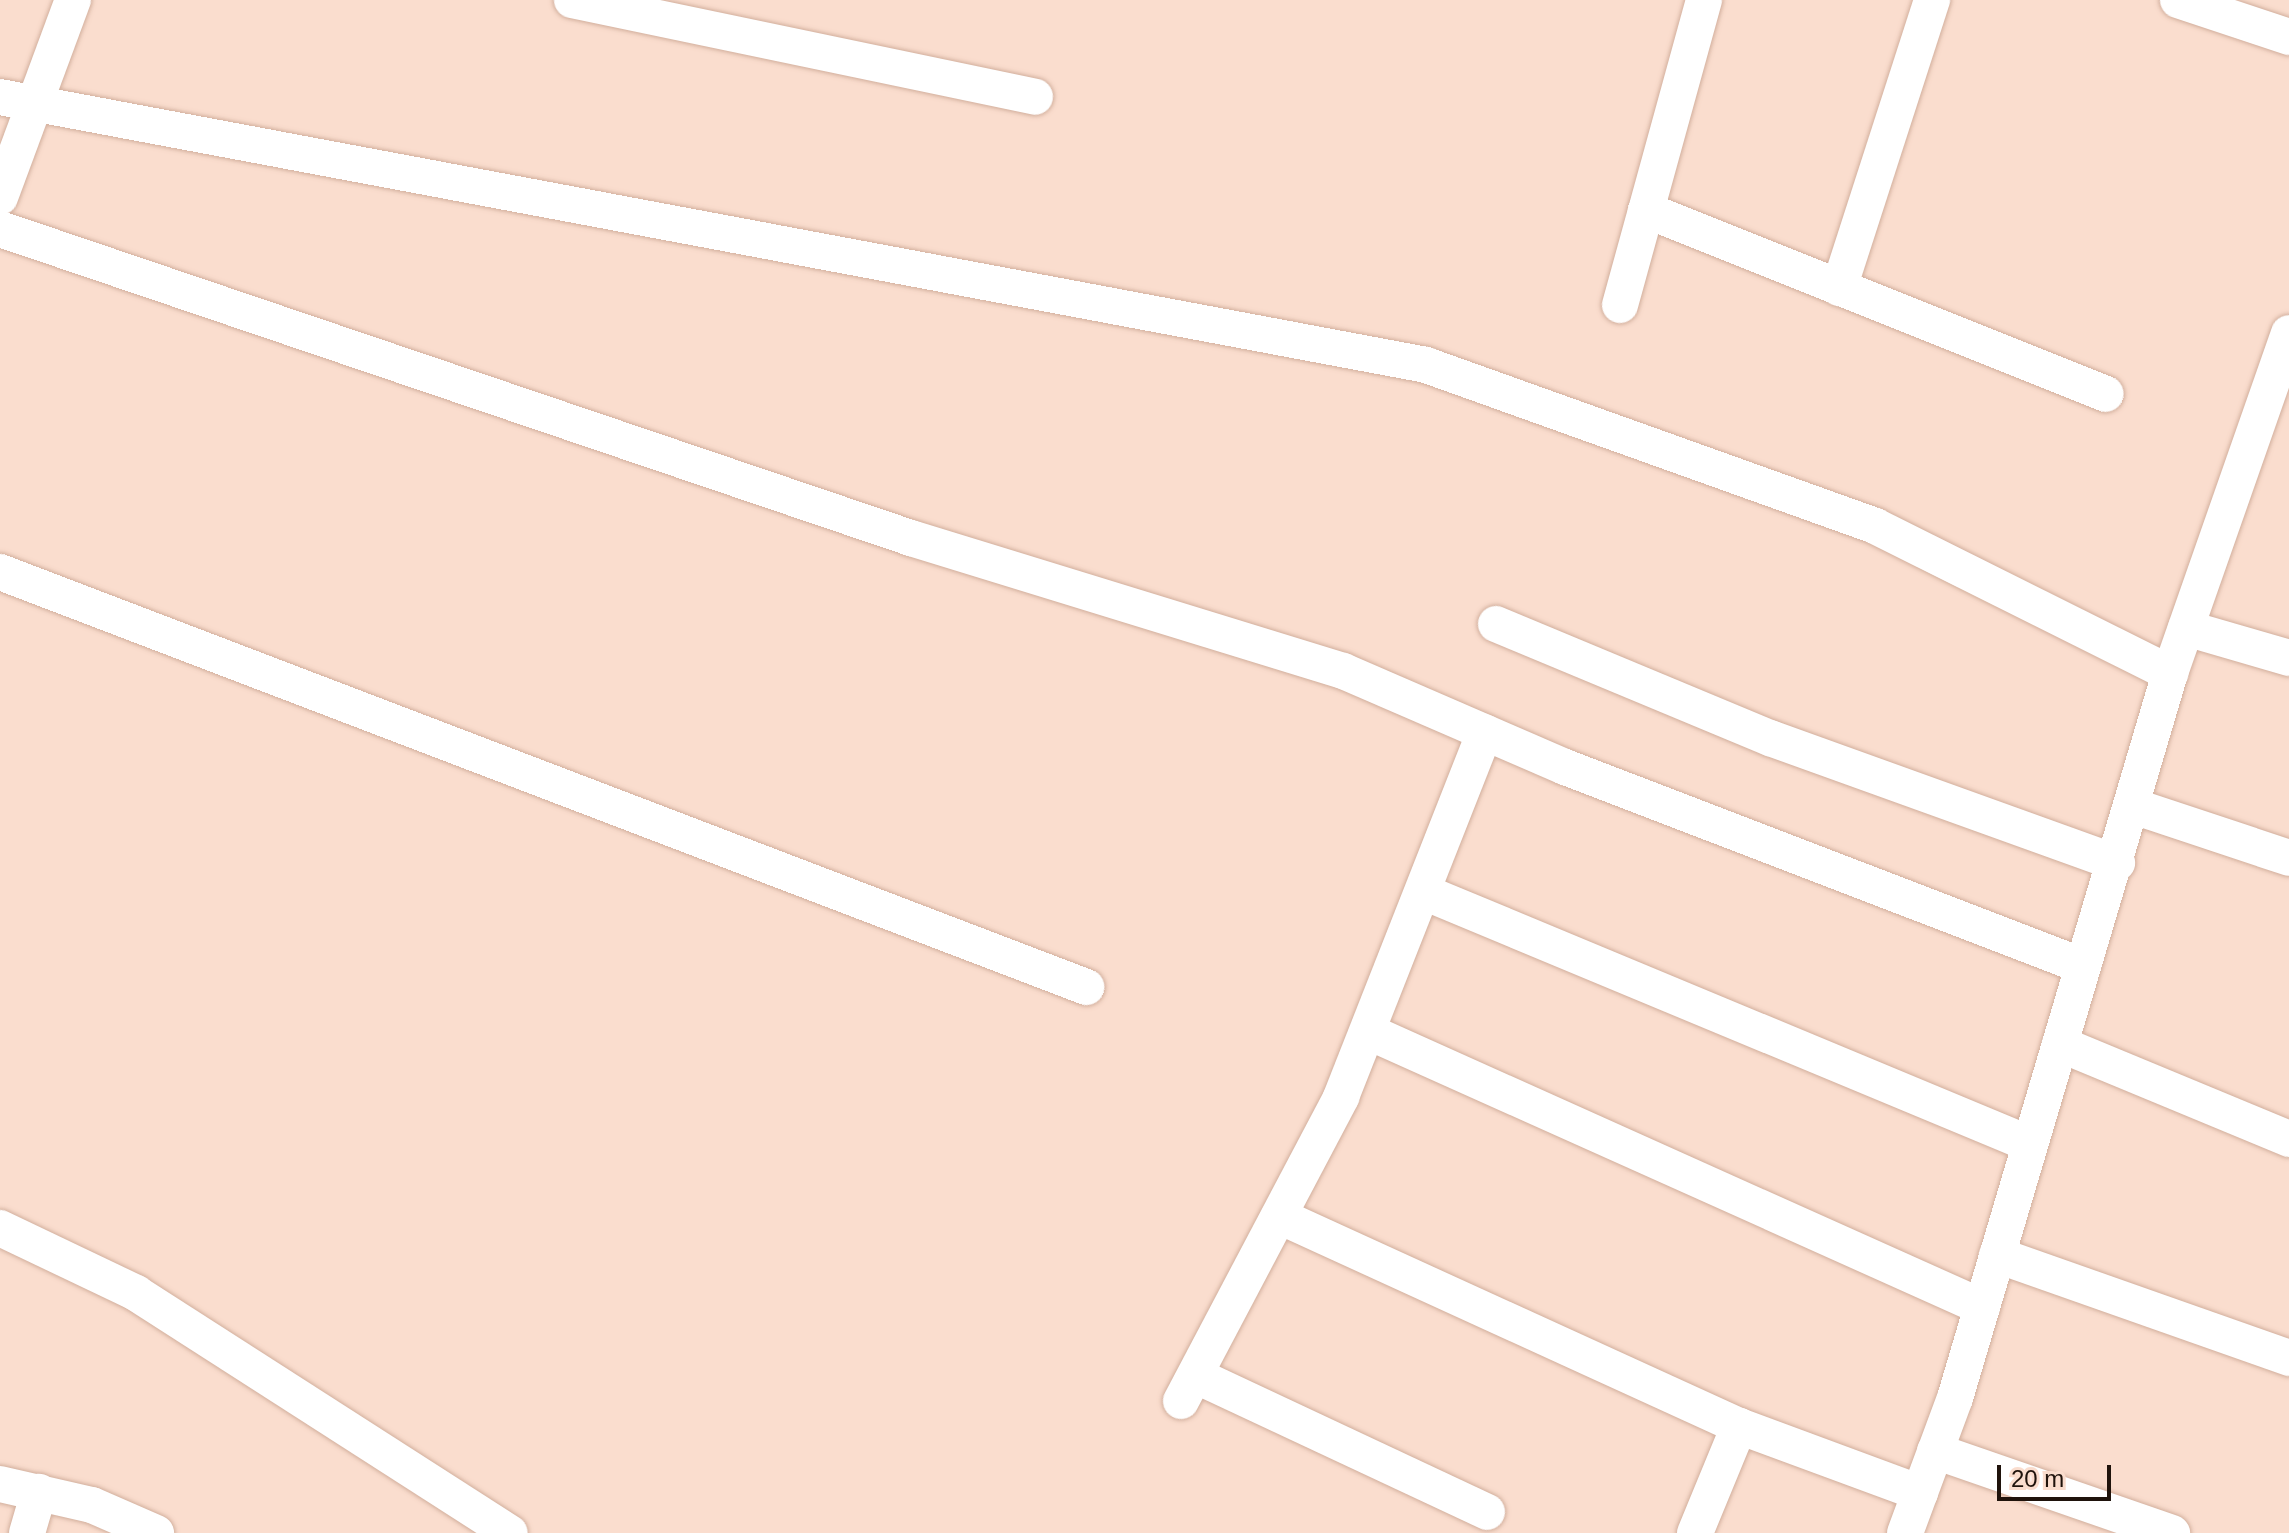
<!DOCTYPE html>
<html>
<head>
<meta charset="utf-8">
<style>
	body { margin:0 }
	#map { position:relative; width:2289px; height:1533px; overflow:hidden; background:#faddce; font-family:Arial,sans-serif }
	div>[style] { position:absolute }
	.roads { filter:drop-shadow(0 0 2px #d2af9d) drop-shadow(0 0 2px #d2af9d) }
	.minor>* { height:36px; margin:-18px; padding:0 18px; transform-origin:18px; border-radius:18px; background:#fff }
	span { translate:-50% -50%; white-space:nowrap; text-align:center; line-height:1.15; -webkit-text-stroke:6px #faddce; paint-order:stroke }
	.scale { position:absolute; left:1997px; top:1465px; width:114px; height:36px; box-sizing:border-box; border:4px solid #1f130c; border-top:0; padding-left:10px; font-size:24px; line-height:28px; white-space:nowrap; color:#1f130c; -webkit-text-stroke:6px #faddce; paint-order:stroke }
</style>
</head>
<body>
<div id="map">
	<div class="roads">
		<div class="minor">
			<div style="left:572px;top:0;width:473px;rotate:11.8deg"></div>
			<div style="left:2178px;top:0;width:117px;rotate:18.4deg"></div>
			<div style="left:0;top:97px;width:1451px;rotate:10.64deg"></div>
			<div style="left:1426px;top:365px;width:477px;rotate:19.7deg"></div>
			<div style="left:1875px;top:526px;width:330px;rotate:26.5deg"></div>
			<div style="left:0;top:197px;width:210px;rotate:-69.7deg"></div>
			<div style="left:1646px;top:210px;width:495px;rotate:21.8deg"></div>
			<div style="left:0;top:229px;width:962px;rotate:18.74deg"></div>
			<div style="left:911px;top:538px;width:452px;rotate:17.1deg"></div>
			<div style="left:1343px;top:671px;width:242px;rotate:23.4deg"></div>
			<div style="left:1565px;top:767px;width:555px;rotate:21.02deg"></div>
			<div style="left:1839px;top:288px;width:303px;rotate:-72.1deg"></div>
			<div style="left:1620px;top:305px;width:316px;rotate:-74.6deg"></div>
			<div style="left:0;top:572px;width:1163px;rotate:20.91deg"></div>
			<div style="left:1496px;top:624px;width:297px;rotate:22.6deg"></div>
			<div style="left:1770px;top:738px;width:369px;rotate:19.8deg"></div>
			<div style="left:2186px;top:628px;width:107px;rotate:16.2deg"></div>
			<div style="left:2133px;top:806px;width:164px;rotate:18.4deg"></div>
			<div style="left:1426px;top:893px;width:654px;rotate:22.57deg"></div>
			<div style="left:1369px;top:1032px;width:672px;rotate:24.16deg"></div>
			<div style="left:2060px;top:1044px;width:248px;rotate:22.5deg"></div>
			<div style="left:1279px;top:1216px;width:506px;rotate:24.54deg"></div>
			<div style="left:1739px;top:1426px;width:193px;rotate:20.3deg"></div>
			<div style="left:0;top:1228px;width:151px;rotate:25.5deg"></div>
			<div style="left:136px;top:1293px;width:444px;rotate:32.7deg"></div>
			<div style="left:1997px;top:1255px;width:310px;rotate:19.4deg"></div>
			<div style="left:1199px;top:1377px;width:318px;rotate:25.1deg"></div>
			<div style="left:1181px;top:1401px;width:344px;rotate:-62.2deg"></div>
			<div style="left:1341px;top:1097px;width:392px;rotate:-68.5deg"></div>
			<div style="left:1935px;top:1451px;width:251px;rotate:19.1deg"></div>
			<div style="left:0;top:1484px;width:94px;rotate:12.9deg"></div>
			<div style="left:92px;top:1505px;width:70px;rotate:23.6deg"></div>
			<div style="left:27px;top:1533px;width:43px;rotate:-73.7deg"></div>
			<div style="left:1695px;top:1533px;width:116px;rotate:-67.6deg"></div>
			<div style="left:1905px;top:1533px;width:144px;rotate:-69.7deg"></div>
			<div style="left:1955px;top:1398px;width:756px;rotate:-73.48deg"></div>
			<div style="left:2170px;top:673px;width:360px;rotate:-70.7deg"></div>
		</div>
	</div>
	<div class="scale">20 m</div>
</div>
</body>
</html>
